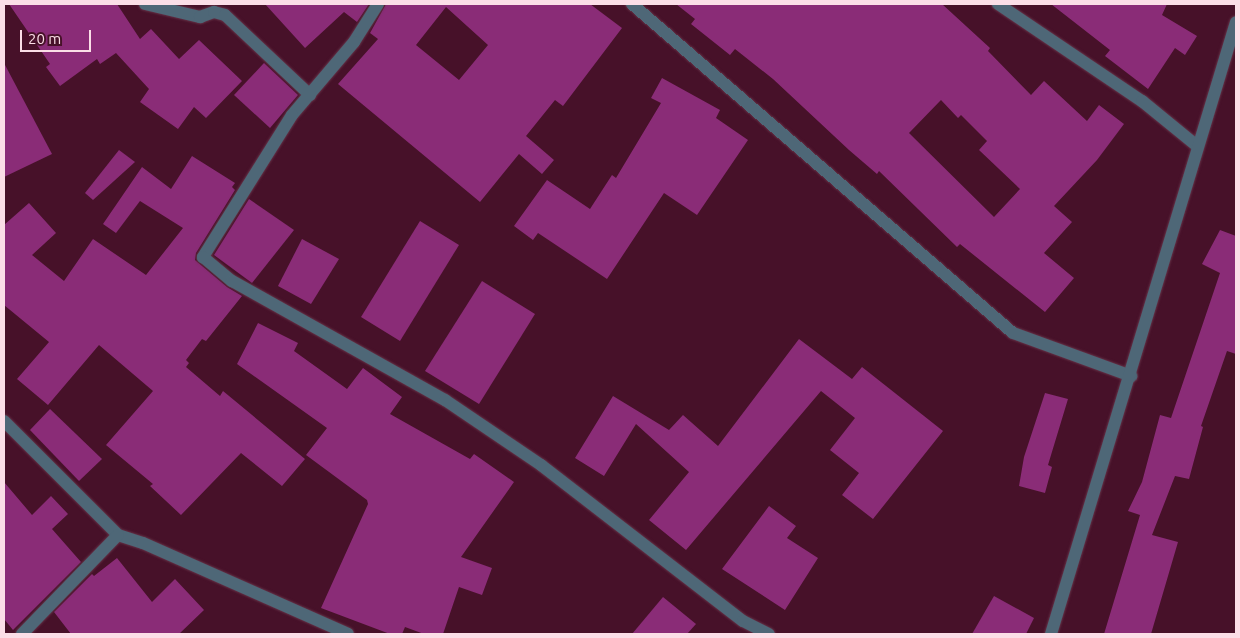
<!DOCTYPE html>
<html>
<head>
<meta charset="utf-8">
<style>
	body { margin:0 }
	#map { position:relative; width:1240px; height:638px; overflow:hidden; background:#471129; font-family:Ubuntu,sans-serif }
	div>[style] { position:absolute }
	.building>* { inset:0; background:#8a2c77 }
	.roads { filter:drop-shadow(0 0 1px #643247) drop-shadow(0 0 1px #643247) }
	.minor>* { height:12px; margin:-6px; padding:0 6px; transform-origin:6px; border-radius:6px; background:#4e6777 }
	.tertiary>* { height:12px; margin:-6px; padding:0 6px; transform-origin:6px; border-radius:6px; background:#4e6777 }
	span { translate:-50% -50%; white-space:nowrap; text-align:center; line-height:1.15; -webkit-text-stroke:5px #471129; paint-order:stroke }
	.frame { position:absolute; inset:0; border:5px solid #fbdee7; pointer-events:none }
	.scale { position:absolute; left:20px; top:30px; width:71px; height:22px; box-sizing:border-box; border:2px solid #fbdee7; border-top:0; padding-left:6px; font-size:15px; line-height:18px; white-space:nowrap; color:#fbdee7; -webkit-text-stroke:4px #471129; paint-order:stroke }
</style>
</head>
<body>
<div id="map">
	<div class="building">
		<div style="clip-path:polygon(9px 4px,117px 4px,140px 39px,151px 29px,179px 59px,199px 40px,242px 81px,206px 118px,194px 107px,178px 129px,140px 102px,149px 89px,116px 53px,100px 64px,97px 59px,60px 86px,46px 67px,50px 64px)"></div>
		<div style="clip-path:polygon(265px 4px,369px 4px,357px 22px,344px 12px,305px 48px)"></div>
		<div style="clip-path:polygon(evenodd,386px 4px,590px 4px,622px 28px,563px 106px,555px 100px,526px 136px,554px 160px,542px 174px,519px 154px,480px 202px,338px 84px,378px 39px,370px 33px,386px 4px,446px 7px,488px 45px,459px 80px,416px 45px,446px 7px)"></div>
		<div style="clip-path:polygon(evenodd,676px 4px,942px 4px,990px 48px,988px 51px,1031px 95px,1044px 81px,1087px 121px,1099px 105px,1124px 124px,1097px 160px,1054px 206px,1072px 222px,1044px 253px,1074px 278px,1045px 312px,960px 244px,957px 247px,879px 171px,877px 174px,849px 150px,773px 79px,735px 49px,730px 55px,691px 24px,695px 19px,676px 4px,941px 100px,958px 118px,961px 115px,987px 141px,979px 150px,1020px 189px,994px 217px,909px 133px,941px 100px)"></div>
		<div style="clip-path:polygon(1051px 4px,1167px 4px,1162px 15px,1197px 36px,1185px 55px,1175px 48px,1148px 89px,1105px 56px,1110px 50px)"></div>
		<div style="clip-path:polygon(4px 63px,52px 154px,4px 177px)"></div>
		<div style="clip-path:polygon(264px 63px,298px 95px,270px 128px,234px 95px)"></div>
		<div style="clip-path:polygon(662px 78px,720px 110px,716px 118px,748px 140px,697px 215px,664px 193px,607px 279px,538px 233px,533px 240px,514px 226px,547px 180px,590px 209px,612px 175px,616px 178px,661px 103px,651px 98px)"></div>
		<div style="clip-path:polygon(119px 150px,135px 162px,93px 200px,85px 193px)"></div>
		<div style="clip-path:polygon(192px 156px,235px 183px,232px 187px,235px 190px,196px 253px,195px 260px,227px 287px,242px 296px,206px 341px,202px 339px,186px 360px,189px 363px,186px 367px,220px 396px,223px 391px,305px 459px,282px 486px,241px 453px,181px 515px,150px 486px,153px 484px,106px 445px,153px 391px,99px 345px,48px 405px,17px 379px,49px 342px,4px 305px,4px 225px,29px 203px,56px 233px,32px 255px,64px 281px,93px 239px,146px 275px,183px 228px,140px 201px,116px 233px,103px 224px,142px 167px,171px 189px)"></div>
		<div style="clip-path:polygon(249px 199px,294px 230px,252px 283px,214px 255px)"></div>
		<div style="clip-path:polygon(420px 221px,459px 245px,400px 341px,361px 317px)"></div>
		<div style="clip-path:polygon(1220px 230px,1236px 236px,1236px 354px,1227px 351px,1201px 426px,1203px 427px,1189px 479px,1175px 476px,1152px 535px,1178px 542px,1151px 634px,1104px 634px,1140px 515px,1128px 511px,1142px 482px,1160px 415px,1171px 418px,1220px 273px,1202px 264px)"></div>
		<div style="clip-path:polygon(302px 239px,339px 259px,311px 304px,278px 286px)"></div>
		<div style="clip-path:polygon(482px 281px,535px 314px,479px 404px,425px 371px)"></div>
		<div style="clip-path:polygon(258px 323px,298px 343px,294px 351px,347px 389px,363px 368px,402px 397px,390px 414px,470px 459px,474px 454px,514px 482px,461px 557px,492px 568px,482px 595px,459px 587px,443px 634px,424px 634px,405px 627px,402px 634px,390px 634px,321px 608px,368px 504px,367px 500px,306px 455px,327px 428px,237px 364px)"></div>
		<div style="clip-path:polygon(799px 339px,852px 379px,862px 367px,943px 431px,873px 519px,842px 495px,859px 473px,830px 450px,855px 418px,821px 391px,686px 550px,649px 520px,689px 472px,636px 424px,604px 476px,575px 458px,613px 396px,669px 430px,683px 415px,718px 446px)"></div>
		<div style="clip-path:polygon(1045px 393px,1068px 399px,1048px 465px,1052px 467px,1045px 493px,1019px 486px,1024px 457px)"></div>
		<div style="clip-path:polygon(50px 409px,102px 459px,79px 481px,30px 430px)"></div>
		<div style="clip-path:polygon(4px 482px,32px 515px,51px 496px,68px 514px,52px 529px,81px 562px,13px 630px,4px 619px)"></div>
		<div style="clip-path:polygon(769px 506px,796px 526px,787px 538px,818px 558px,785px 610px,722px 569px)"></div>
		<div style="clip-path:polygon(117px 558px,152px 602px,175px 579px,204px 610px,179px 634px,71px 634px,54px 612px,92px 574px,94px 576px)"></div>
		<div style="clip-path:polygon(994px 596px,1034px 618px,1026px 634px,972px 634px)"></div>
		<div style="clip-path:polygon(663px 597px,696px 624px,687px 634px,632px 634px)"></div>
	</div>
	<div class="roads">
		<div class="minor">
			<div style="left:145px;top:4px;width:57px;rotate:13.3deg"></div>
			<div style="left:200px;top:17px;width:15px;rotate:-20deg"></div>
			<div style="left:214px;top:12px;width:11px;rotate:15deg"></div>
			<div style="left:225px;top:15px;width:117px;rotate:43.3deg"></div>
			<div style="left:378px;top:4px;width:45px;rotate:122.3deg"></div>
			<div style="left:354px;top:42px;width:96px;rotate:130.3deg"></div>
			<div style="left:292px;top:115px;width:168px;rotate:122.1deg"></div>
			<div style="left:203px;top:257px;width:38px;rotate:40deg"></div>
			<div style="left:232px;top:281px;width:244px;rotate:29.2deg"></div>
			<div style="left:445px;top:400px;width:116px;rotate:34.1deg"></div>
			<div style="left:541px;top:465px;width:255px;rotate:37.7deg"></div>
			<div style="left:743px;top:621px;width:29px;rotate:27deg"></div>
			<div style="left:632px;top:4px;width:503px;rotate:40.81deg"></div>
			<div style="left:1013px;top:333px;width:126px;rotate:20deg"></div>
			<div style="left:998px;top:4px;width:174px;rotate:34deg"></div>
			<div style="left:1142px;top:101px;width:71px;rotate:39.3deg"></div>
			<div style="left:4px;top:421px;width:161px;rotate:45deg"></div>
			<div style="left:118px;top:535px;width:26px;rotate:18deg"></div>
			<div style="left:143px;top:543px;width:224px;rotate:23.9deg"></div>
			<div style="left:22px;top:634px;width:138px;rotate:-45.9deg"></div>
		</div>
		<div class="tertiary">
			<div style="left:1051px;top:634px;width:639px;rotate:-73.18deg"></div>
		</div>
	</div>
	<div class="frame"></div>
	<div class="scale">20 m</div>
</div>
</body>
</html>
